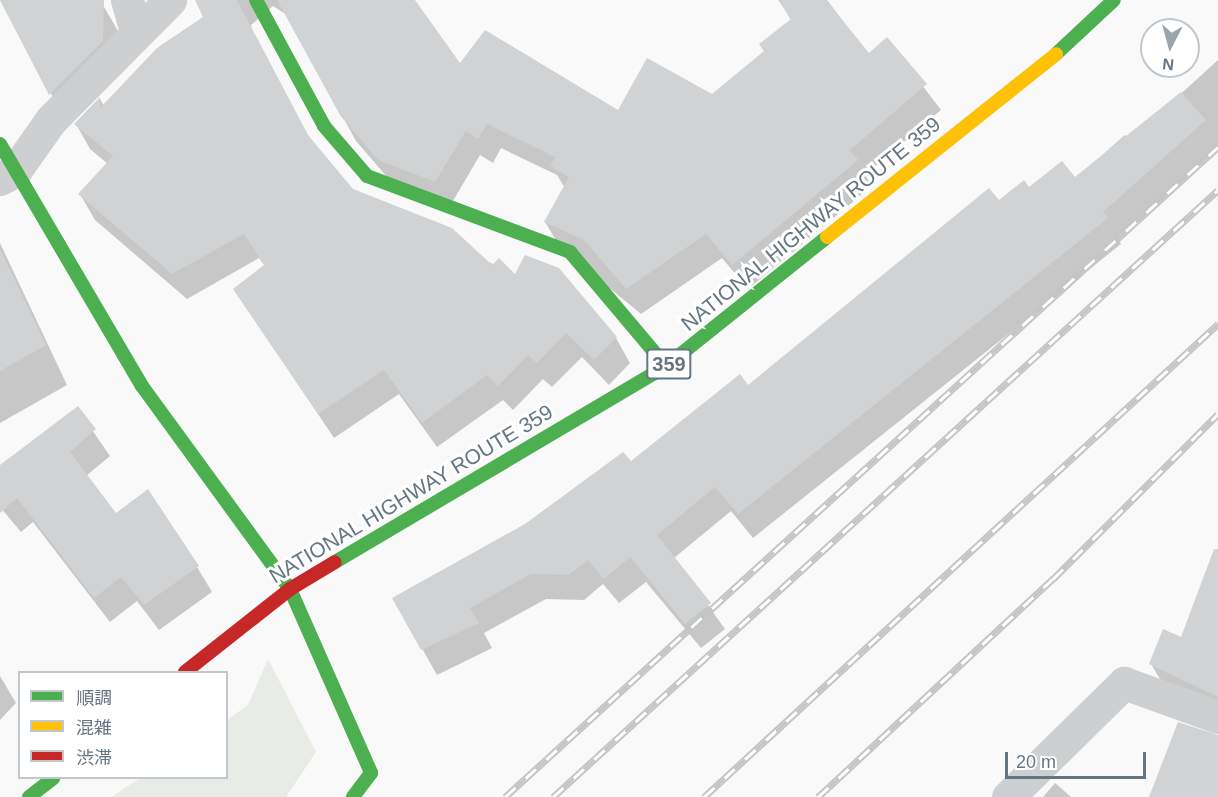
<!DOCTYPE html>
<html>
<head>
<meta charset="utf-8">
<style>
	body { margin:0 }
	#map { position:relative; width:1218px; height:797px; overflow:hidden; background:#f9f9f9; font-family:Arial,"Noto Sans JP",sans-serif }
	div>[style] { position:absolute }
	.green>* { inset:0; background:#e8ebe6 }
	.shadow>* { inset:0; background:#0003 }
	.building>* { inset:0; background:#d0d2d3 }
	.street>* { height:33px; margin:-16.5px; padding:0 16.5px; transform-origin:16.5px; border-radius:16.5px; background:#cecfd0 }
	.fast>* { height:14px; margin:-7px; padding:0 7px; transform-origin:7px; border-radius:7px; background:#4caf50 }
	.slow>* { height:14px; margin:-7px; padding:0 7px; transform-origin:7px; border-radius:7px; background:#ffc107 }
	.jam>* { height:14px; margin:-7px; padding:0 7px; transform-origin:7px; border-radius:7px; background:#c62828 }
	.rail>* { height:7px; margin-top:-3.5px; transform-origin:0; background:repeating-linear-gradient(90deg,#fff 0 14px,#c3c5c6 0 28px); box-sizing:border-box; border-block:2px solid #c3c5c6 }
	span { translate:-50% -50%; white-space:nowrap; text-align:center; line-height:1.15; -webkit-text-stroke:6px #fff; paint-order:stroke }
	.shield-label span { padding:2px 4px; background:#fff; border:2px solid; border-radius:4px; -webkit-text-stroke-width:0 }
	.shield-label { font-size:20px; color:#657683; font-weight:700 }
	.street-label { font-size:21px; color:#657683 }
	.legend { position:absolute; left:18px; top:671px; width:210px; height:108px; box-sizing:border-box; background:#fff; border:2px solid #c1c8cd; margin:0; padding:8px 10px; list-style:none; font-size:18px; color:#657683 }
	.legend li { display:flex; align-items:center; gap:12px; height:30px }
	.legend b { width:30px; border:2px solid #c1c8cd }
	.north { position:absolute; left:1140px; top:18px; width:60px; height:60px; box-sizing:border-box; background:#fff; border:2px solid #c1c8cd; border-radius:50%; rotate:186deg; font-size:16px; font-weight:700; line-height:24px; text-align:center; color:#657683 }
	.north::after { content:''; display:block; margin:auto; width:21px; height:27px; background:#99a4ac; clip-path:polygon(50% 0,100% 100%,50% 72%,0 100%) }
	.scale { position:absolute; left:1005px; top:752px; width:141px; height:27px; box-sizing:border-box; border:3px solid #657683; border-top:0; padding-left:8px; font-size:18px; line-height:21px; white-space:nowrap; color:#657683; -webkit-text-stroke:4px #fff; paint-order:stroke }
</style>
</head>
<body>
<div id="map">
	<div class="green">
		<div style="clip-path:polygon(268px 659px,316px 752px,286px 797px,111px 797px,140px 778px,226px 778px,227px 720px,248px 705px)"></div>
	</div>
	<div class="shadow">
		<div style="clip-path:polygon(0 0,100px 0,118px 31px,65px 119px)"></div>
		<div style="clip-path:polygon(203px 0,413px 0,460px 66px,618px 112px,713px 96px,765px 52px,791px 20px,779px 0,827px 0,869px 55px,887px 39px,941px 110px,865px 175px,872px 186px,748px 289px,722px 258px,641px 314px,560px 247px,545px 222px,565px 188px,557px 175px,501px 148px,493px 163px,480px 155px,450px 206px,394px 185px,356px 141px,287px 15px,273px 6px,251px 25px,253px 36px,309px 139px,352px 189px,515px 276px,616px 338px,630px 363px,609px 385px,582px 357px,552px 387px,543px 379px,513px 410px,503px 400px,437px 447px,399px 394px,334px 438px,234px 289px,265px 266px,259px 258px,187px 299px,95px 220px,80px 194px,108px 164px,90px 149px,76px 124px,100px 99px,104px 106px,205px 17px)"></div>
		<div style="clip-path:polygon(1218px 60px,1218px 147px,1117px 237px,1121px 244px,753px 538px,731px 511px,674px 558px,725px 629px,701px 648px,646px 582px,619px 603px,603px 584px,584px 600px,546px 599px,484px 633px,492px 648px,437px 675px,394px 599px,631px 464px,748px 387px,999px 202px,1075px 179px,1125px 135px,1130px 140px)"></div>
		<div style="clip-path:polygon(0 243px,67px 385px,0 423px)"></div>
		<div style="clip-path:polygon(77px 408px,110px 456px,86px 476px,115px 515px,197px 567px,212px 592px,159px 630px,137px 601px,110px 622px,33px 522px,21px 532px,0 507px,0 467px)"></div>
		<div style="clip-path:polygon(1218px 612px,1218px 714px,1166px 689px,1151px 664px)"></div>
		<div style="clip-path:polygon(0 676px,16px 703px,0 720px)"></div>
		<div style="clip-path:polygon(1055px 783px,1071px 797px,1043px 797px)"></div>
	</div>
	<div class="building">
		<div style="clip-path:polygon(0 0,104px 0,103px 41px,49px 95px)"></div>
		<div style="clip-path:polygon(195px 0,237px 0,308px 135px,353px 189px,452px 228px,492px 265px,499px 258px,515px 274px,525px 255px,559px 268px,617px 337px,594px 360px,566px 333px,537px 363px,528px 355px,498px 386px,487px 375px,422px 423px,384px 370px,318px 414px,233px 289px,264px 265px,244px 234px,172px 274px,78px 194px,113px 156px,74px 124px,100px 97px,100px 108px,157px 48px,203px 17px)"></div>
		<div style="clip-path:polygon(277px 0,415px 0,460px 63px,485px 30px,618px 110px,647px 58px,712px 94px,764px 51px,759px 44px,791px 19px,778px 0,826px 0,869px 53px,887px 37px,927px 84px,850px 150px,858px 160px,732px 265px,706px 234px,626px 289px,584px 240px,544px 222px,569px 177px,550px 166px,555px 157px,487px 124px,478px 139px,466px 131px,435px 182px,378px 160px,340px 115px)"></div>
		<div style="clip-path:polygon(1181px 92px,1206px 120px,1103px 212px,1108px 218px,738px 514px,715px 487px,657px 535px,711px 603px,685px 624px,630px 557px,604px 579px,588px 560px,569px 575px,531px 574px,470px 608px,479px 623px,421px 650px,392px 598px,525px 524px,623px 452px,631px 461px,740px 374px,748px 385px,989px 188px,999px 200px,1024px 180px,1029px 187px,1062px 161px,1075px 177px)"></div>
		<div style="clip-path:polygon(0 249px,46px 345px,0 371px)"></div>
		<div style="clip-path:polygon(78px 406px,96px 429px,70px 452px,116px 513px,148px 489px,199px 566px,144px 605px,121px 577px,94px 598px,17px 498px,0 513px,0 465px)"></div>
		<div style="clip-path:polygon(1214px 549px,1218px 549px,1218px 697px,1149px 664px,1163px 629px,1181px 637px)"></div>
		<div style="clip-path:polygon(1178px 722px,1218px 735px,1218px 797px,1149px 797px)"></div>
	</div>
	<div class="street">
		<div style="left:127px;top:0;width:33px;rotate:74deg"></div>
		<div style="left:0;top:179px;width:17px;rotate:-28deg"></div>
		<div style="left:15px;top:171px;width:62px;rotate:-54.8deg"></div>
		<div style="left:51px;top:120px;width:169px;rotate:-45.2deg"></div>
		<div style="left:1008px;top:797px;width:163px;rotate:-44.5deg"></div>
		<div style="left:1124px;top:683px;width:100px;rotate:19.9deg"></div>
	</div>
	<div class="fast">
		<div style="left:256px;top:0;width:143px;rotate:61.6deg"></div>
		<div style="left:324px;top:126px;width:66px;rotate:49.3deg"></div>
		<div style="left:367px;top:176px;width:217px;rotate:20.5deg"></div>
		<div style="left:570px;top:252px;width:149px;rotate:49.9deg"></div>
		<div style="left:1056px;top:54px;width:79px;rotate:-43deg"></div>
		<div style="left:0;top:144px;width:281px;rotate:59.6deg"></div>
		<div style="left:142px;top:386px;width:251px;rotate:53.9deg"></div>
		<div style="left:290px;top:589px;width:201px;rotate:66.2deg"></div>
		<div style="left:371px;top:773px;width:30px;rotate:127deg"></div>
		<div style="left:335px;top:562px;width:385px;rotate:-30.6deg"></div>
		<div style="left:666px;top:366px;width:206px;rotate:-38.7deg"></div>
		<div style="left:29px;top:797px;width:31px;rotate:-38deg"></div>
	</div>
	<div class="slow">
		<div style="left:827px;top:237px;width:293px;rotate:-38.6deg"></div>
	</div>
	<div class="jam">
		<div style="left:185px;top:672px;width:134px;rotate:-38.3deg"></div>
		<div style="left:290px;top:589px;width:52px;rotate:-31deg"></div>
	</div>
	<div class="rail">
		<div style="left:505px;top:797px;width:965px;rotate:-42.35deg"></div>
		<div style="left:553px;top:797px;width:900px;rotate:-42.39deg"></div>
		<div style="left:704px;top:797px;width:699px;rotate:-42.62deg"></div>
		<div style="left:818px;top:797px;width:321px;rotate:-42.9deg"></div>
		<div style="left:1053px;top:579px;width:233px;rotate:-45deg"></div>
	</div>
	<div class="shield-label">
		<span style="left:669px;top:364px">359</span>
	</div>
	<div class="street-label">
		<span style="left:811px;top:224px;rotate:-39deg">NATIONAL HIGHWAY ROUTE 359</span>
		<span style="left:411px;top:494px;rotate:-31deg">NATIONAL HIGHWAY ROUTE 359</span>
	</div>
	<ul class="legend">
	<li><b style="height:8px;background:#4caf50"></b>順調</li>
	<li><b style="height:8px;background:#ffc107"></b>混雑</li>
	<li><b style="height:8px;background:#c62828"></b>渋滞</li>
	</ul>
	<div class="north">N</div>
	<div class="scale">20 m</div>
</div>
</body>
</html>
